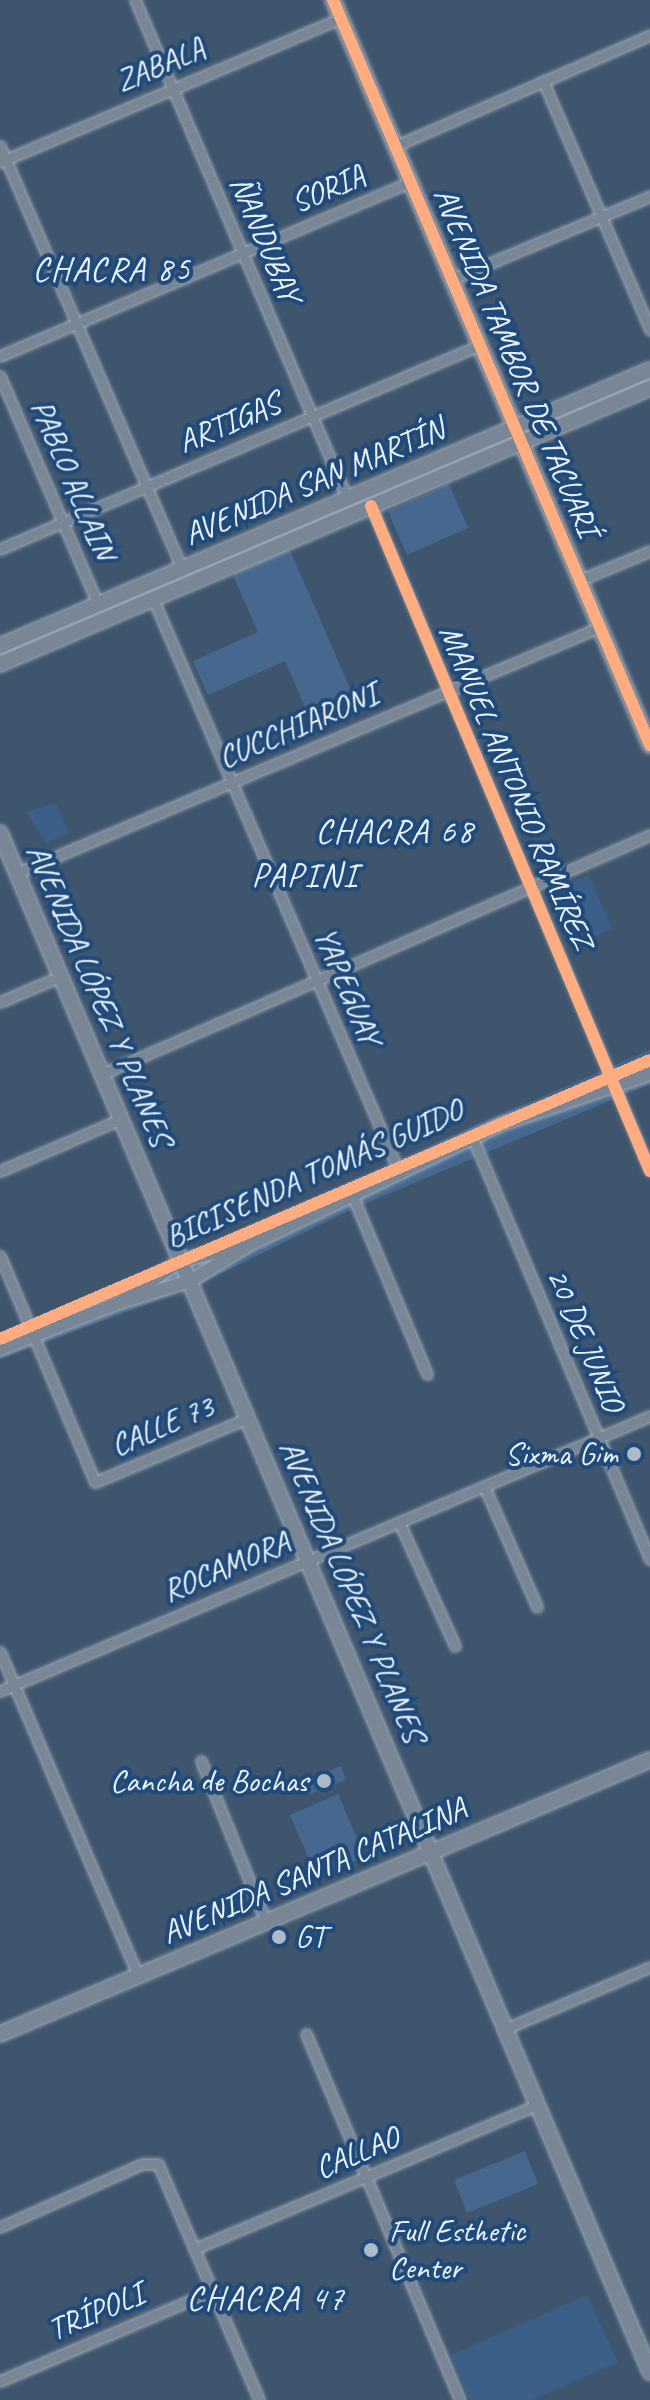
<!DOCTYPE html>
<html>
<head>
<meta charset="utf-8">
<style>
	body { margin:0 }
	#map { position:relative; width:650px; height:2400px; overflow:hidden; background:#3f556e; font-family:Caveat,sans-serif }
	div>[style] { position:absolute }
	.built>* { inset:0; background:#3b5f87 }
	.green>* { inset:0; background:#46688e }
	.roads { filter:drop-shadow(0 0 2px #9faab7) drop-shadow(0 0 2px #9faab7) }
	.street>* { height:9px; margin:-4.5px; padding:0 4.5px; transform-origin:4.5px; border-radius:4.5px; background:#798695 }
	.secondary>* { height:12px; margin:-6px; padding:0 6px; transform-origin:6px; border-radius:6px; background:#798695 }
	.primary>* { height:14px; margin:-7px; padding:0 7px; transform-origin:7px; border-radius:7px; background:#798695 }
	.cycleway>* { height:12px; margin:-6px; padding:0 6px; transform-origin:6px; border-radius:6px; background:#ffac80 }
	.dots>* { width:22px; height:22px; translate:-50% -50%; box-sizing:border-box; border:4px solid #1f4a7a; border-radius:50% }
	span { translate:-50% -50%; white-space:nowrap; text-align:center; line-height:1.15; -webkit-text-stroke:8px #1f4a7a; paint-order:stroke }
	.street-label { font-size:32px; color:#e8f1f8 }
	.poi-label { font-size:32px; color:#e8f1f8 }
	.right { translate:-100% -50%; text-align:right }
	.left { translate:0 -50%; text-align:left }
	.neighbourhood-label { font-size:34px; color:#e8f1f8; letter-spacing:2px }
</style>
</head>
<body>
<div id="map">
	<div class="built">
		<div style="clip-path:polygon(56px 803px,69px 833px,46px 843px,26px 812px)"></div>
		<div style="clip-path:polygon(589px 875px,612px 929px,577px 944px,554px 889px)"></div>
		<div style="clip-path:polygon(587px 2295px,618px 2362px,532px 2400px,470px 2400px,451px 2355px)"></div>
	</div>
	<div class="green">
		<div style="clip-path:polygon(449px 484px,468px 528px,407px 555px,388px 511px)"></div>
		<div style="clip-path:polygon(289px 548px,359px 709px,314px 728px,285px 661px,208px 695px,193px 661px,258px 632px,232px 573px)"></div>
		<div style="clip-path:polygon(650px 1050px,650px 1084px,357px 1207px,193px 1287px,0 1359px,0 1332px)"></div>
		<div style="clip-path:polygon(341px 1766px,346px 1780px,307px 1795px,302px 1781px)"></div>
		<div style="clip-path:polygon(338px 1794px,365px 1857px,317px 1877px,290px 1815px)"></div>
		<div style="clip-path:polygon(525px 2151px,538px 2184px,467px 2213px,454px 2180px)"></div>
	</div>
	<div class="roads">
		<div class="street">
			<div style="left:135px;top:0;width:541px;rotate:66.94deg"></div>
			<div style="left:543px;top:81px;width:271px;rotate:66.7deg"></div>
			<div style="left:0;top:146px;width:460px;rotate:66.7deg"></div>
			<div style="left:395px;top:146px;width:278px;rotate:-23.5deg"></div>
			<div style="left:0;top:162px;width:370px;rotate:-22.9deg"></div>
			<div style="left:452px;top:279px;width:215px;rotate:-22.7deg"></div>
			<div style="left:0;top:356px;width:445px;rotate:-23deg"></div>
			<div style="left:0;top:376px;width:249px;rotate:66.8deg"></div>
			<div style="left:371px;top:506px;width:721px;rotate:67.24deg"></div>
			<div style="left:0;top:549px;width:522px;rotate:-23.03deg"></div>
			<div style="left:580px;top:580px;width:76px;rotate:-22.5deg"></div>
			<div style="left:153px;top:599px;width:626px;rotate:66.75deg"></div>
			<div style="left:17px;top:873px;width:633px;rotate:-22.88deg"></div>
			<div style="left:0;top:1002px;width:66px;rotate:-23.1deg"></div>
			<div style="left:102px;top:1074px;width:598px;rotate:-23.56deg"></div>
			<div style="left:474px;top:1141px;width:454px;rotate:67.2deg"></div>
			<div style="left:0;top:1171px;width:132px;rotate:-23.3deg"></div>
			<div style="left:353px;top:1197px;width:192px;rotate:67.3deg"></div>
			<div style="left:0;top:1256px;width:245px;rotate:67.2deg"></div>
			<div style="left:95px;top:1482px;width:166px;rotate:-22.7deg"></div>
			<div style="left:484px;top:1486px;width:132px;rotate:66.3deg"></div>
			<div style="left:399px;top:1522px;width:136px;rotate:65.7deg"></div>
			<div style="left:0;top:1652px;width:352px;rotate:66.9deg"></div>
			<div style="left:0;top:1691px;width:706px;rotate:-22.93deg"></div>
			<div style="left:201px;top:1761px;width:174px;rotate:68deg"></div>
			<div style="left:507px;top:2028px;width:155px;rotate:-23.1deg"></div>
			<div style="left:306px;top:2034px;width:397px;rotate:67.2deg"></div>
			<div style="left:0;top:2227px;width:155px;rotate:-23.9deg"></div>
			<div style="left:142px;top:2164px;width:16px"></div>
			<div style="left:158px;top:2164px;width:257px;rotate:66.8deg"></div>
			<div style="left:194px;top:2249px;width:374px;rotate:-22.8deg"></div>
			<div style="left:0;top:2381px;width:230px;rotate:-23deg"></div>
		</div>
		<div class="secondary">
			<div style="left:123px;top:1300px;width:70px;rotate:-33.9deg"></div>
			<div style="left:181px;top:1261px;width:64px;rotate:-13.6deg"></div>
			<div style="left:0;top:1349px;width:130px;rotate:-21.2deg"></div>
			<div style="left:121px;top:1302px;width:72px;rotate:-16.9deg"></div>
			<div style="left:190px;top:1281px;width:69px;rotate:-31.4deg"></div>
			<div style="left:249px;top:1245px;width:277px;rotate:-25.6deg"></div>
			<div style="left:499px;top:1125px;width:159px;rotate:-18.7deg"></div>
		</div>
		<div class="primary">
			<div style="left:333px;top:0;width:810px;rotate:66.95deg"></div>
			<div style="left:0;top:646px;width:706px;rotate:-23.01deg"></div>
			<div style="left:0;top:664px;width:706px;rotate:-23.01deg"></div>
			<div style="left:0;top:833px;width:1671px;rotate:67.1deg"></div>
			<div style="left:0;top:2034px;width:705px;rotate:-22.86deg"></div>
		</div>
	</div>
	<div class="cycleway">
		<div style="left:333px;top:0;width:810px;rotate:66.95deg"></div>
		<div style="left:371px;top:506px;width:721px;rotate:67.24deg"></div>
		<div style="left:0;top:1339px;width:707px;rotate:-23.23deg"></div>
	</div>
	<div class="dots">
		<div style="left:634px;top:1454px;background:#adbac8"></div>
		<div style="left:324px;top:1781px;background:#adbac8"></div>
		<div style="left:279px;top:1937px;background:#adbac8"></div>
		<div style="left:371px;top:2250px;background:#adbac8"></div>
	</div>
	<div class="street-label">
		<span style="left:160px;top:65px;rotate:-23deg">ZABALA</span>
		<span style="left:328px;top:189px;rotate:-23deg">SORIA</span>
		<span style="left:265px;top:239px;rotate:67deg">ÑANDUBAY</span>
		<span style="left:516px;top:362px;rotate:67deg">AVENIDA TAMBOR DE TACUARÍ</span>
		<span style="left:229px;top:423px;rotate:-23deg">ARTIGAS</span>
		<span style="left:73px;top:480px;rotate:67deg">PABLO ALLAIN</span>
		<span style="left:314px;top:482px;rotate:-23deg">AVENIDA SAN MARTÍN</span>
		<span style="left:298px;top:726px;rotate:-23deg">CUCCHIARONI</span>
		<span style="left:516px;top:787px;rotate:67deg">MANUEL ANTONIO RAMÍREZ</span>
		<span style="left:347px;top:986px;rotate:67deg">YAPEGUAY</span>
		<span style="left:99px;top:995px;rotate:67deg">AVENIDA LÓPEZ Y PLANES</span>
		<span style="left:314px;top:1174px;rotate:-24deg">BICISENDA TOMÁS GUIDO</span>
		<span style="left:585px;top:1340px;rotate:67deg">20 DE JUNIO</span>
		<span style="left:162px;top:1426px;rotate:-23deg">CALLE 73</span>
		<span style="left:226px;top:1567px;rotate:-23deg">ROCAMORA</span>
		<span style="left:352px;top:1591px;rotate:67deg">AVENIDA LÓPEZ Y PLANES</span>
		<span style="left:314px;top:1871px;rotate:-23deg">AVENIDA SANTA CATALINA</span>
		<span style="left:357px;top:2153px;rotate:-23deg">CALLAO</span>
		<span style="left:96px;top:2312px;rotate:-23deg">TRÍPOLI</span>
	</div>
	<div class="poi-label">
		<span class="right" style="left:618px;top:1454px">Sixma Gim</span>
		<span class="right" style="left:308px;top:1781px">Cancha de Bochas</span>
		<span class="left" style="left:295px;top:1937px">GT</span>
		<span class="left" style="left:389px;top:2250px">Full Esthetic<br>Center</span>
	</div>
	<div class="neighbourhood-label">
		<span style="left:112px;top:269px">CHACRA 85</span>
		<span style="left:395px;top:831px">CHACRA 68</span>
		<span style="left:305px;top:875px">PAPINI</span>
		<span style="left:266px;top:2298px">CHACRA 47</span>
	</div>
</div>
</body>
</html>
